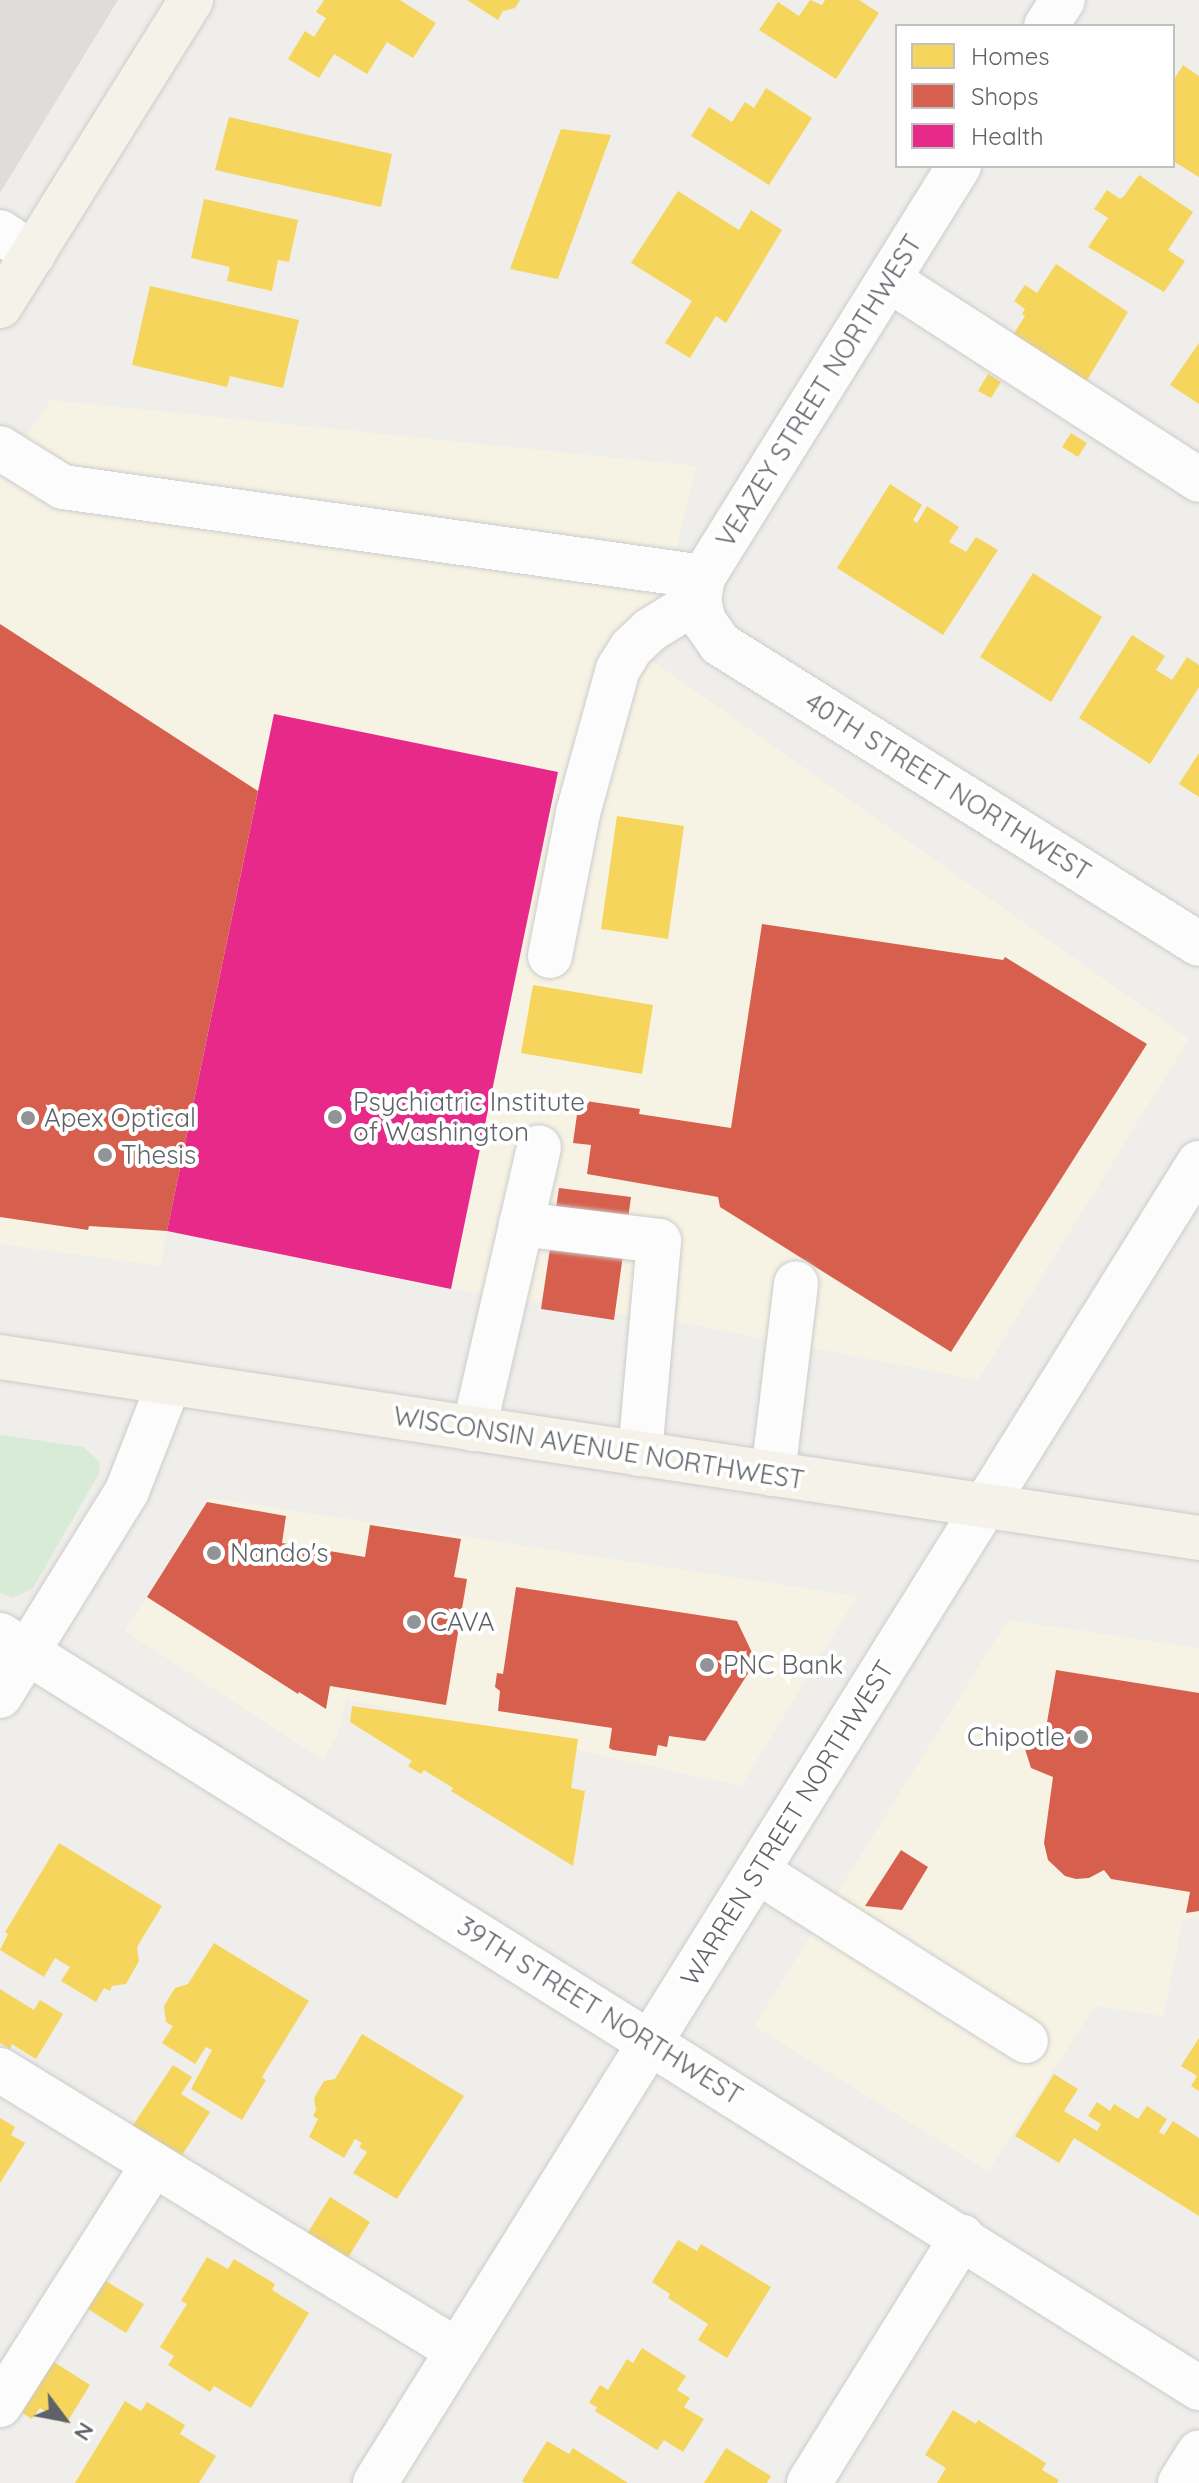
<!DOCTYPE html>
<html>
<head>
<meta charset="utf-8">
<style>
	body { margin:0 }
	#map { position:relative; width:1199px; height:2483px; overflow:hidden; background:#efeeea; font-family:Quicksand,sans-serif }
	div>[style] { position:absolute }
	.commercial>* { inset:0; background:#f7f3e4 }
	.industrial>* { inset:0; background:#dfddda }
	.green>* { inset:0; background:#d8ebd6 }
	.homes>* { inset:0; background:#f6d55c }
	.shops>* { inset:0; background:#d6604d }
	.health>* { inset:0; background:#e7298a }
	.roads { filter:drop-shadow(0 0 2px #cbcccc) drop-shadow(0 0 2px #cbcccc) }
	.minor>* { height:44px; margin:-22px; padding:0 22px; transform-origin:22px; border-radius:22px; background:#fdfcfc }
	.major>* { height:44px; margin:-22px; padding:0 22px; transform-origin:22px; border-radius:22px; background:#f4f2e9 }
	.dots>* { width:22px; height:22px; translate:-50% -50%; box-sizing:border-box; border:4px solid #fff; border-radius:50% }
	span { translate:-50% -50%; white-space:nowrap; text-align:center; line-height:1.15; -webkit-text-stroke:8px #fff; paint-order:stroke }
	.street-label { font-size:26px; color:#5f6368 }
	.poi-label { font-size:26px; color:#5f6368 }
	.left { translate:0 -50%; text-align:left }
	.right { translate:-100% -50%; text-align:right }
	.legend { position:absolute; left:895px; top:24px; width:280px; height:144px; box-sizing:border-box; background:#fff; border:2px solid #bfc1c3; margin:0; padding:10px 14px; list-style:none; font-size:24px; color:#5f6368 }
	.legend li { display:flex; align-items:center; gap:16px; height:40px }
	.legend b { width:40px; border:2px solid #bfc1c3 }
	.north { position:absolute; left:24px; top:2379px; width:80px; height:80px; -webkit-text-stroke:6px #fff; paint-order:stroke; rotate:122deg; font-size:22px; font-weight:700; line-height:32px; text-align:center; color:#5f6368 }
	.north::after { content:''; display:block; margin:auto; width:28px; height:36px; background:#5f6368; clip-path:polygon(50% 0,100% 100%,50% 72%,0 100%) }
</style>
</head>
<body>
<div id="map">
	<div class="commercial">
		<div style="clip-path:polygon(51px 400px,696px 466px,651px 660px,1189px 1039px,978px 1380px,693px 1325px,421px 1284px,167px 1231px,161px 1266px,0 1244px,0 476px)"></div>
		<div style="clip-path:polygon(209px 1498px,857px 1596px,741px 1786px,346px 1699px,339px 1733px,323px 1760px,125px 1631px)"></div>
		<div style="clip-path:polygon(1008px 1620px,1199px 1648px,1199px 1916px,1183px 1920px,1163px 2016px,1095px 2006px,988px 2171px,754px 2026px)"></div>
	</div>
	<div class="industrial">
		<div style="clip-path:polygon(0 0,118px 0,0 193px)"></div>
	</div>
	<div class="green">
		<div style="clip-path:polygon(0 1435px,83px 1447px,99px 1461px,100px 1472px,33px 1588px,13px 1598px,0 1593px)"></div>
	</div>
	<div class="homes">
		<div style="clip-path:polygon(324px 0,400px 0,436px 23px,413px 58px,387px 42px,367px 74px,334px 54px,319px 78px,288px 59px,305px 31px,314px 37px,326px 18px,316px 12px)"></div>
		<div style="clip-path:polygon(467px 0,520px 0,515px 8px,503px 11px,498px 20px)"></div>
		<div style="clip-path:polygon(810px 0,822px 5px,825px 0,859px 0,879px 13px,836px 79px,759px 30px,778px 2px,799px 16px)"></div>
		<div style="clip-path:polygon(1183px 65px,1199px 76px,1199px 177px,1173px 161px,1173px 81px)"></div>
		<div style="clip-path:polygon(766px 88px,812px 118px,769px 185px,691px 136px,709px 107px,732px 122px,745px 102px,754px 108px)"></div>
		<div style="clip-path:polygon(229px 117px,392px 154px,381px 207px,215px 170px)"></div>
		<div style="clip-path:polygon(561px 129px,611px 135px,558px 279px,510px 269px)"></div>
		<div style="clip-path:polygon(1139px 175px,1193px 212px,1168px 250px,1185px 261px,1164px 292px,1088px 247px,1108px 218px,1094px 209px,1107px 190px,1120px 199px,1124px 196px)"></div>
		<div style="clip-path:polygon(678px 191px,739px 230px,751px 210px,782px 230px,726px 323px,716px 316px,690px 358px,665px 343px,692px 301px,631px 263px)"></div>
		<div style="clip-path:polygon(204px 199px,298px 220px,289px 262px,278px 260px,272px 291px,227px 281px,230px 267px,191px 258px)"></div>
		<div style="clip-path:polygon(1056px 264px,1128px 312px,1086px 382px,1011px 338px,1025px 316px,1022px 314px,1025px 309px,1014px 301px,1025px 285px,1037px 293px)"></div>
		<div style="clip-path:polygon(150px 286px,299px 320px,283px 388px,230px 376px,227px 387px,132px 365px)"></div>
		<div style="clip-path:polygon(1199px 343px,1199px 404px,1170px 385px)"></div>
		<div style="clip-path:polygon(988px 374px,1001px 382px,991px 398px,978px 391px)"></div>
		<div style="clip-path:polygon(1071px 433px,1087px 443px,1078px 457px,1062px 447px)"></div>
		<div style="clip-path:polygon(890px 484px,922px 505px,913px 520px,917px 523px,927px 506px,959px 527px,949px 542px,966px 552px,976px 537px,998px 550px,943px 635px,837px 568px)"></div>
		<div style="clip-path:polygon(1033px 573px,1102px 617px,1051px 702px,980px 657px)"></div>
		<div style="clip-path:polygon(1132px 635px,1165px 656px,1156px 670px,1172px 680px,1187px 657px,1199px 665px,1199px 687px,1150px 764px,1079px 718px)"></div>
		<div style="clip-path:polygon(1199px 753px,1199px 797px,1179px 784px)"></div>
		<div style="clip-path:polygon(617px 816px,684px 826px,668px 939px,601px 929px)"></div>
		<div style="clip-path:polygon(533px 985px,653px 1005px,642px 1074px,521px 1053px)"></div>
		<div style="clip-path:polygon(352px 1706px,578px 1739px,571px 1788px,585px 1791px,573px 1866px,451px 1791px,453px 1788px,424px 1770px,421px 1774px,408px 1766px,412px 1761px,350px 1722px)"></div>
		<div style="clip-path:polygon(59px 1843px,162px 1906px,137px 1947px,139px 1961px,126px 1984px,112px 1986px,110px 1991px,104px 1988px,96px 2002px,61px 1981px,70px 1967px,55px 1958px,44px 1977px,0 1950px,8px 1934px,5px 1932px)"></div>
		<div style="clip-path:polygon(214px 1943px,309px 2001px,262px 2077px,266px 2080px,242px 2120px,191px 2089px,212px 2050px,206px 2047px,195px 2064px,162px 2043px,173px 2026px,166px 2022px,164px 2006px,175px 1988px,188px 1984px)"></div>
		<div style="clip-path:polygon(0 1989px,34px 2010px,40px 2000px,63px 2014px,36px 2059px,12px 2044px,10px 2049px,0 2043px)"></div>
		<div style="clip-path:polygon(362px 2034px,464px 2096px,397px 2199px,353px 2173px,367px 2152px,359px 2147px,362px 2143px,355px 2139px,344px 2158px,309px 2137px,318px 2119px,313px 2116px,316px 2110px,314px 2098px,324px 2081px,335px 2079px)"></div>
		<div style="clip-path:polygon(1199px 2038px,1199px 2091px,1191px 2086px,1197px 2076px,1181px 2066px)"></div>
		<div style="clip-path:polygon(173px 2065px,192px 2077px,181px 2094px,210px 2112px,180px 2158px,131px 2128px)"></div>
		<div style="clip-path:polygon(1054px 2074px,1078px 2089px,1064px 2111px,1097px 2131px,1101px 2124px,1088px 2116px,1097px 2102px,1110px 2111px,1114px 2104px,1138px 2119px,1147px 2106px,1167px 2119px,1159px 2132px,1164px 2135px,1173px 2121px,1199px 2138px,1199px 2216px,1074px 2138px,1059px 2163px,1015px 2136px)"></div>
		<div style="clip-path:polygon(0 2118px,15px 2127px,11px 2135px,25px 2143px,0 2183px)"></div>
		<div style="clip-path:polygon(330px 2197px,370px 2222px,347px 2259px,307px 2234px)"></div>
		<div style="clip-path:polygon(678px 2240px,697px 2251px,701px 2244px,771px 2287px,727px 2358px,698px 2340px,708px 2324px,668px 2298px,670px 2294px,652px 2282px)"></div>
		<div style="clip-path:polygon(207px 2257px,228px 2269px,234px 2259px,275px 2284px,272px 2290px,309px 2313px,251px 2408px,214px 2386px,210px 2392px,168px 2365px,174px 2356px,160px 2347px,187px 2304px,181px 2301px)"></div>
		<div style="clip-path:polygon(97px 2276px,144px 2304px,126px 2333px,80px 2304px)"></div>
		<div style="clip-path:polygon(642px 2348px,686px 2376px,677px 2390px,690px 2398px,684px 2407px,704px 2419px,683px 2452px,664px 2440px,657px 2450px,595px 2411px,597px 2407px,589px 2403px,600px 2385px,608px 2390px,627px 2359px,633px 2363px)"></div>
		<div style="clip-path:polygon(46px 2357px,90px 2385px,66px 2424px,40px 2408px,32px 2419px,21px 2412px)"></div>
		<div style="clip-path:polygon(125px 2401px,141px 2411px,147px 2402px,185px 2425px,180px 2434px,216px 2456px,199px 2483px,75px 2483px)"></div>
		<div style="clip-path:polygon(953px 2410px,976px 2424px,978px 2420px,1046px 2463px,1042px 2470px,1059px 2480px,1057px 2483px,937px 2483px,946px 2468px,925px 2455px)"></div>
		<div style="clip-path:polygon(547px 2441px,569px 2454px,573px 2448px,628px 2483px,525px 2483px,522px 2481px)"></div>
		<div style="clip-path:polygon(726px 2448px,771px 2476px,767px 2483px,704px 2483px)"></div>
	</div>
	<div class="shops">
		<div style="clip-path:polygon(0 624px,258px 791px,167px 1231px,89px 1226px,88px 1230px,0 1217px)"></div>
		<div style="clip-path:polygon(762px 924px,1003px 960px,1005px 957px,1147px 1044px,951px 1352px,720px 1207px,718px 1197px,587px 1174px,591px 1145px,573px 1143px,579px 1100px,640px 1109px,639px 1114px,731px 1128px)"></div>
		<div style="clip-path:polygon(559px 1188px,631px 1197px,614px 1320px,541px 1309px)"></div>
		<div style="clip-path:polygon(207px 1502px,286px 1516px,282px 1543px,365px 1557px,370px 1525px,461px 1539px,454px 1577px,467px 1579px,446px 1705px,330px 1686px,326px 1709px,299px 1692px,298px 1694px,147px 1597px)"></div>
		<div style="clip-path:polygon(516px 1587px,737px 1621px,756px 1661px,705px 1741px,669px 1736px,667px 1747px,658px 1745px,656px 1756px,613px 1750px,609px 1748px,612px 1728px,498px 1711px,500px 1691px,495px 1687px,497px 1673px,503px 1674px)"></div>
		<div style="clip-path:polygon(1056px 1670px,1199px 1693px,1199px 1911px,1186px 1913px,1190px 1892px,1111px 1879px,1104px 1870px,1089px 1878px,1076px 1879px,1065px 1876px,1048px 1860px,1044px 1843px,1053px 1777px,1031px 1768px,1025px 1749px,1031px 1736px,1046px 1728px)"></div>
		<div style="clip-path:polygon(901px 1850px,928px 1867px,902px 1910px,865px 1906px)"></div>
	</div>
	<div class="health">
		<div style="clip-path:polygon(274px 714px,558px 772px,451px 1289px,167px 1231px)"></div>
	</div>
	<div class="roads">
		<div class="minor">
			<div style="left:1046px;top:26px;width:31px;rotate:-57deg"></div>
			<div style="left:959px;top:166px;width:484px;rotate:121.9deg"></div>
			<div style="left:703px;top:577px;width:23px;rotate:100deg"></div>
			<div style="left:699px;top:600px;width:22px;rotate:77deg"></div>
			<div style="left:704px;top:621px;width:28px;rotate:55deg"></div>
			<div style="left:720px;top:644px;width:565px;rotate:32.06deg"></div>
			<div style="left:0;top:232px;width:40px;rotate:34deg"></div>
			<div style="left:889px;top:280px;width:369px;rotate:32.8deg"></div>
			<div style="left:0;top:448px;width:74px;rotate:31.8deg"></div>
			<div style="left:63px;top:487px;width:646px;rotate:8deg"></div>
			<div style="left:550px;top:956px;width:146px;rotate:-78.9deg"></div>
			<div style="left:578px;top:813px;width:149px;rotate:-74.5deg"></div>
			<div style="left:618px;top:669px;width:25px;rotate:-58deg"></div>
			<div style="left:631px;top:648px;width:26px;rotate:-43deg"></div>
			<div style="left:650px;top:630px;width:57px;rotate:-31.5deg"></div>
			<div style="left:521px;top:1224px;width:139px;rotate:7deg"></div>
			<div style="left:659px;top:1241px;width:214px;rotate:95.1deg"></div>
			<div style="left:474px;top:1429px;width:289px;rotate:-77deg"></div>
			<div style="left:773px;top:1474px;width:192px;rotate:-83.1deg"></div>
			<div style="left:0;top:1635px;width:1416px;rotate:32.13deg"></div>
			<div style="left:0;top:1696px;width:241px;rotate:-58.2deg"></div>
			<div style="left:127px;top:1491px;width:116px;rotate:-68.7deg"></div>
			<div style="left:757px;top:1871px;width:318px;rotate:32.3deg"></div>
			<div style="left:0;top:2070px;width:537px;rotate:31.53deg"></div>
			<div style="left:0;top:2405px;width:283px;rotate:-57.5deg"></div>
			<div style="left:375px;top:2483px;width:1556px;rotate:-58.03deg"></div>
			<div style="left:809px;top:2483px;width:290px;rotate:-58.1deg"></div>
			<div style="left:1180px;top:2483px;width:36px;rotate:-58deg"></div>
		</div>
		<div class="major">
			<div style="left:0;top:306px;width:361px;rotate:-58deg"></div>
			<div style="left:0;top:1357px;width:1213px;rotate:8.58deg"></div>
		</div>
	</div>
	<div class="dots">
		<div style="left:335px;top:1117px;background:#919496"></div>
		<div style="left:28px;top:1118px;background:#919496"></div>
		<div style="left:105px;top:1155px;background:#919496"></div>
		<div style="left:214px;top:1553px;background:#919496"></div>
		<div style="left:414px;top:1622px;background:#919496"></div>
		<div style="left:707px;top:1665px;background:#919496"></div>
		<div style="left:1081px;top:1737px;background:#919496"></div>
	</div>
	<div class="street-label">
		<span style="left:819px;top:391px;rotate:-58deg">VEAZEY STREET NORTHWEST</span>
		<span style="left:948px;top:787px;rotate:32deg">40TH STREET NORTHWEST</span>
		<span style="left:599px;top:1448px;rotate:9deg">WISCONSIN AVENUE NORTHWEST</span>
		<span style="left:787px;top:1823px;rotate:-58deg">WARREN STREET NORTHWEST</span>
		<span style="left:600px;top:2011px;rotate:32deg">39TH STREET NORTHWEST</span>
	</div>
	<div class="poi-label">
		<span class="left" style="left:353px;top:1117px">Psychiatric Institute<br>of Washington</span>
		<span class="left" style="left:44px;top:1118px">Apex Optical</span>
		<span class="left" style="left:121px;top:1155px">Thesis</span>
		<span class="left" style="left:230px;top:1553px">Nando's</span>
		<span class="left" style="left:430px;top:1622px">CAVA</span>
		<span class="left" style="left:723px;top:1665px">PNC Bank</span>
		<span class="right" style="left:1065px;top:1737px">Chipotle</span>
	</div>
	<ul class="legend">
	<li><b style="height:22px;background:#f6d55c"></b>Homes</li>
	<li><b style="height:22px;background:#d6604d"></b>Shops</li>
	<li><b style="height:22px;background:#e7298a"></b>Health</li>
	</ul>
	<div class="north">N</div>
</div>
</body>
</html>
